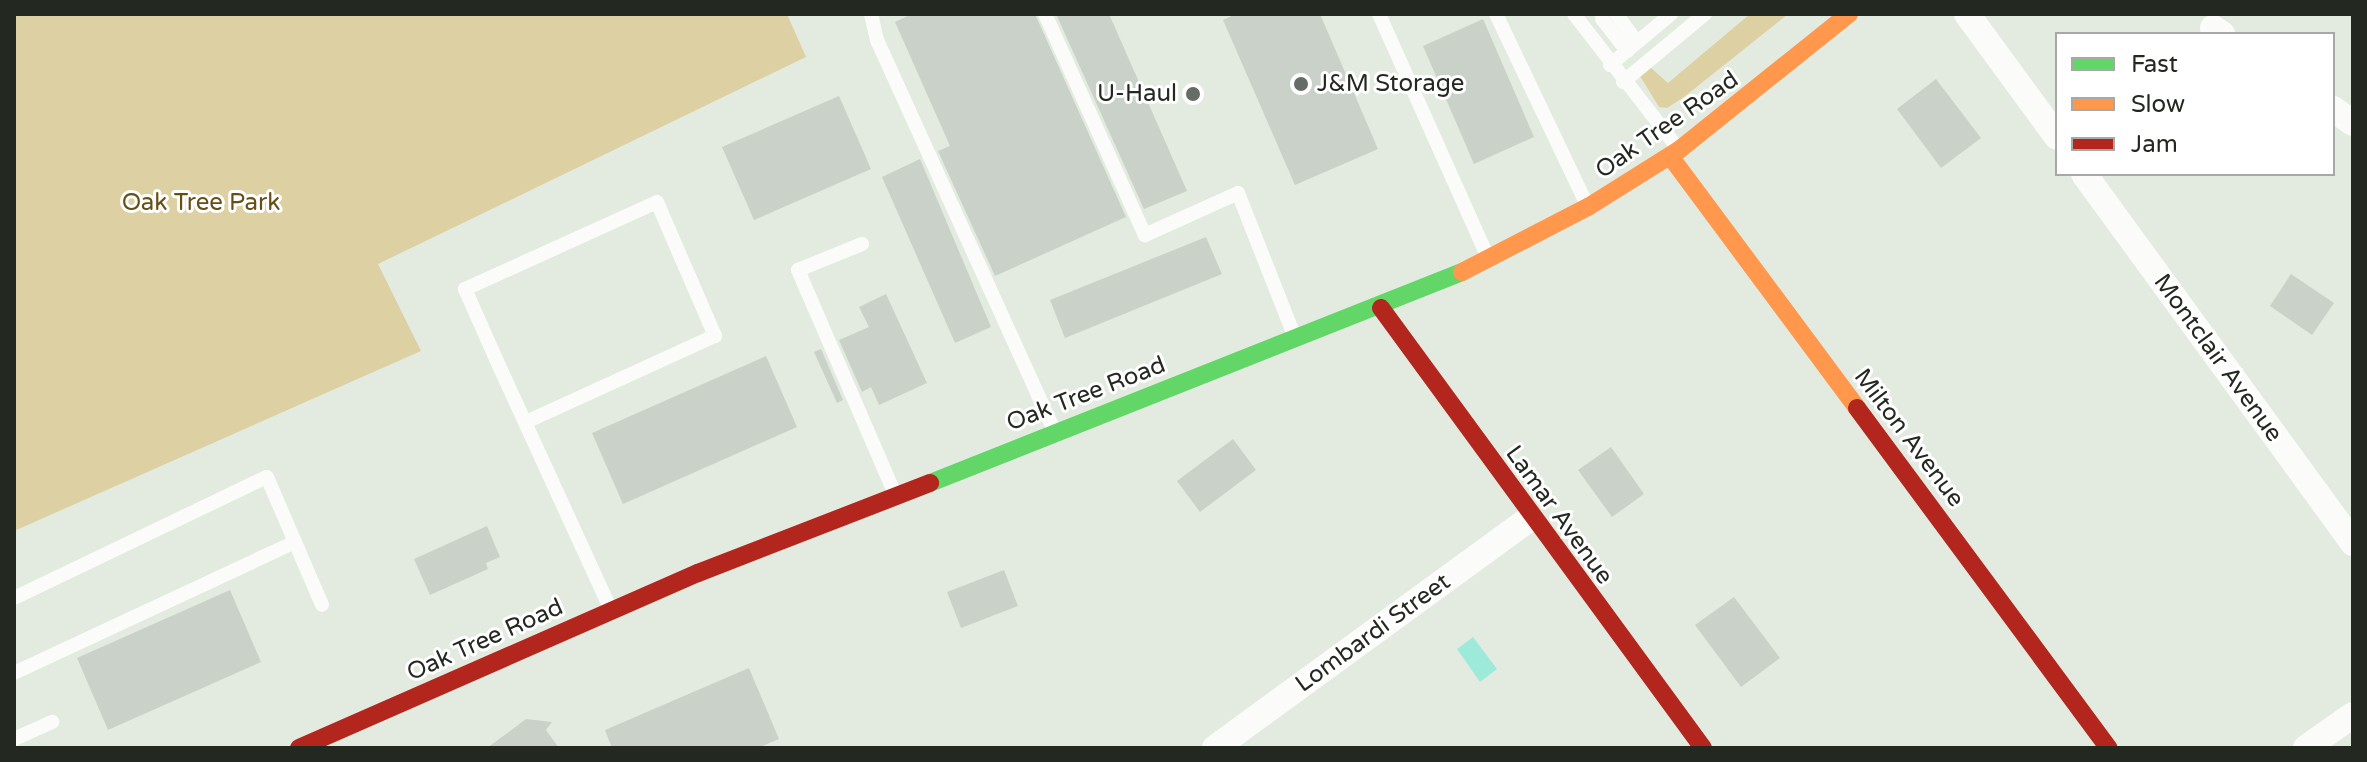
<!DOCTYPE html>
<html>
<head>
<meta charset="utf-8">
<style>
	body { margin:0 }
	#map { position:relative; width:2367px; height:762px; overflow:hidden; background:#e3ebe0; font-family:"Varela Round",sans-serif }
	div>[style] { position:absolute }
	.green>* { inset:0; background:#ddd0a2 }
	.water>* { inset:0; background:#9deada }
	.building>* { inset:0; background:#c9d1c9 }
	.lane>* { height:14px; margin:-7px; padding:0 7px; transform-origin:7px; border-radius:7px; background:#fbfcfa }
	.street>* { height:26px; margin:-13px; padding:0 13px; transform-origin:13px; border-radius:13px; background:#fbfcfa }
	.fast>* { height:18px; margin:-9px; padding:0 9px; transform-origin:9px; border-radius:9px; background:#63d668 }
	.slow>* { height:18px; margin:-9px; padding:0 9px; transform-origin:9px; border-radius:9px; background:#ff974d }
	.jam>* { height:18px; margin:-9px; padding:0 9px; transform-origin:9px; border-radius:9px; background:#b3261e }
	.dots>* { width:22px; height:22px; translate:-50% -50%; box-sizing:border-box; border:4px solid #fff; border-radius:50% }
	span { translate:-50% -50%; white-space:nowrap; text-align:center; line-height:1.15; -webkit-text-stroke:6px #fff; paint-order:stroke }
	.poi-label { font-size:24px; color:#232921 }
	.left { translate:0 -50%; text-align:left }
	.right { translate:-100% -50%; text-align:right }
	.street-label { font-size:24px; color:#232921 }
	.park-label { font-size:24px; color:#665015 }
	.frame { position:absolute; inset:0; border:16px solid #232921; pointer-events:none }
	.legend { position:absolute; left:2055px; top:32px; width:280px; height:144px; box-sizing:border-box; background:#fff; border:2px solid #a7a9a6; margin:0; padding:10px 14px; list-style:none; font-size:24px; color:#232921 }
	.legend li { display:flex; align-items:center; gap:16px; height:40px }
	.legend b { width:40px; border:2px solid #a7a9a6 }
</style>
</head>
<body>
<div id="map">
	<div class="green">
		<div style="clip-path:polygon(14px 14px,787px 14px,806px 57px,378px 264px,421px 351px,14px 531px)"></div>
		<div style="clip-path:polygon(1750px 14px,1788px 14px,1684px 97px,1667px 108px,1659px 107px,1640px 76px,1650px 67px,1668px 83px)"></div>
	</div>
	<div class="water">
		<div style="clip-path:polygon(1473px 637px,1497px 669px,1480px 682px,1457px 649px)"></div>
	</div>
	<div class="building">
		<div style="clip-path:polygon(912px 14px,1035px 14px,1126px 217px,995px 276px,938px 151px,950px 146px,895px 22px)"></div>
		<div style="clip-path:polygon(1056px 14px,1109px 14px,1187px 191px,1144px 209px)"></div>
		<div style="clip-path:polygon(1236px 14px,1320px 14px,1378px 149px,1295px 185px,1223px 20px)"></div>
		<div style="clip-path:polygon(1483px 19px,1534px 137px,1474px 164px,1423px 46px)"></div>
		<div style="clip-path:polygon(1936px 79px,1981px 138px,1941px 168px,1897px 109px)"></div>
		<div style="clip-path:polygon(839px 96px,871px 169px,754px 220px,722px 147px)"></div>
		<div style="clip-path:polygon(920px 159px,991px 327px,955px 343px,882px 177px)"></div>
		<div style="clip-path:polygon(1206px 237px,1222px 274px,1065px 338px,1050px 300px)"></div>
		<div style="clip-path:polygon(2291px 274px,2334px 303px,2312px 335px,2270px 306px)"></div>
		<div style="clip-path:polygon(886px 294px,927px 383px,879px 405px,871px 387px,862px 392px,839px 340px,869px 327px,859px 307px)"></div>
		<div style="clip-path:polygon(821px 349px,843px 400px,837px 403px,814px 352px)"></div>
		<div style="clip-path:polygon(766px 356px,797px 427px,623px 504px,592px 433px)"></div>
		<div style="clip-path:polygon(1233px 439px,1256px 470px,1200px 512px,1177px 481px)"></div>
		<div style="clip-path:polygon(1611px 447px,1644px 494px,1612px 517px,1578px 470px)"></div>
		<div style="clip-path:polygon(487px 526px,500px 557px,486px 563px,488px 569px,430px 595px,414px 559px)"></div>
		<div style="clip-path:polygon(1004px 570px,1018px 606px,961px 628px,947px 592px)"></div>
		<div style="clip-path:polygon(230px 590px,261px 662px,108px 730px,77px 658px)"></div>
		<div style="clip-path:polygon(1734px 597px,1780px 658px,1741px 687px,1695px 625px)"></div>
		<div style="clip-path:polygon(749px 668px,779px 739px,758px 748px,612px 748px,605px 730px)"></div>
		<div style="clip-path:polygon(526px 719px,552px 722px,546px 730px,559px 748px,487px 748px)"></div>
	</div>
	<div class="lane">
		<div style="left:871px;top:14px;width:27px;rotate:77deg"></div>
		<div style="left:877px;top:40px;width:431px;rotate:65.6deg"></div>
		<div style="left:1045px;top:14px;width:243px;rotate:65.7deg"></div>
		<div style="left:1145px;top:235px;width:102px;rotate:-24.3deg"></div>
		<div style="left:1238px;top:193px;width:156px;rotate:68.5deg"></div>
		<div style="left:1379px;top:14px;width:267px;rotate:65.9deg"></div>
		<div style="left:1496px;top:14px;width:214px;rotate:64.5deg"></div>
		<div style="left:1574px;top:14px;width:172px;rotate:52.3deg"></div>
		<div style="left:1616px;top:14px;width:35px;rotate:53deg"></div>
		<div style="left:1602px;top:19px;width:41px;rotate:52deg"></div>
		<div style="left:1610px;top:65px;width:80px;rotate:-39.9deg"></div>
		<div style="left:1623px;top:82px;width:107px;rotate:-39.7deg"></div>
		<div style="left:862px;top:244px;width:69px;rotate:157.9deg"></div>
		<div style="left:798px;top:270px;width:244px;rotate:66.6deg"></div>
		<div style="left:526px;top:422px;width:208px;rotate:-24.5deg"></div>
		<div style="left:715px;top:336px;width:146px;rotate:-113.4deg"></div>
		<div style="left:657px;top:202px;width:211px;rotate:155.6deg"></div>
		<div style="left:465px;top:289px;width:77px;rotate:66.1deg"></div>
		<div style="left:496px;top:359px;width:276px;rotate:65.4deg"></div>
		<div style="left:14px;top:598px;width:280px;rotate:-25.6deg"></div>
		<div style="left:267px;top:477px;width:139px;rotate:66.7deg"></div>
		<div style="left:14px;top:673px;width:310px;rotate:-25deg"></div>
		<div style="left:14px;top:739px;width:42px;rotate:-24.1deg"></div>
	</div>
	<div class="street">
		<div style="left:1967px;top:14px;width:152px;rotate:53.8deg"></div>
		<div style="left:2213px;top:28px;width:11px;rotate:34deg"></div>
		<div style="left:2333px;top:109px;width:24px;rotate:35deg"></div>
		<div style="left:2084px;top:174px;width:457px;rotate:53.9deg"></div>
		<div style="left:1215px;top:748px;width:390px;rotate:-36.1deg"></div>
		<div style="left:2306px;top:748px;width:57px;rotate:-35.1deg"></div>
	</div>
	<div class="fast">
		<div style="left:930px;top:483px;width:572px;rotate:-21.63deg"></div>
	</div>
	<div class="slow">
		<div style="left:1670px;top:156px;width:314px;rotate:53.4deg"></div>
		<div style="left:1462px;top:272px;width:142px;rotate:-27.3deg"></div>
		<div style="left:1588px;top:207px;width:107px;rotate:-32.1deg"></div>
		<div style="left:1679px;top:150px;width:218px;rotate:-38.7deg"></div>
	</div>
	<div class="jam">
		<div style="left:1381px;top:308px;width:545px;rotate:53.8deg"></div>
		<div style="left:1857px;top:408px;width:423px;rotate:53.5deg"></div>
		<div style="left:299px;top:748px;width:436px;rotate:-23.7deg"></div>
		<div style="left:698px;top:573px;width:249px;rotate:-21.2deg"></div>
	</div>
	<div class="dots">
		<div style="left:1301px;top:84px;background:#666d64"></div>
		<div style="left:1193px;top:94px;background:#666d64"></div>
	</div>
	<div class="poi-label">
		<span class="left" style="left:1317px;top:84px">J&amp;M Storage</span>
		<span class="right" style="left:1177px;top:94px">U-Haul</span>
	</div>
	<div class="street-label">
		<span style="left:1667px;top:125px;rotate:-35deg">Oak Tree Road</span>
		<span style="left:2218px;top:358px;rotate:54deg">Montclair Avenue</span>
		<span style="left:1086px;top:394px;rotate:-21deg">Oak Tree Road</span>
		<span style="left:1909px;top:438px;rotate:53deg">Milton Avenue</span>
		<span style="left:1559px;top:515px;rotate:54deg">Lamar Avenue</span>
		<span style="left:1373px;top:633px;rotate:-36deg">Lombardi Street</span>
		<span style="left:485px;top:640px;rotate:-24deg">Oak Tree Road</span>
	</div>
	<div class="park-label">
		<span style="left:201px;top:203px">Oak Tree Park</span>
	</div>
	<div class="frame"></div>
	<ul class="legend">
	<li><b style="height:10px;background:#63d668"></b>Fast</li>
	<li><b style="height:10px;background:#ff974d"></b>Slow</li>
	<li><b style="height:10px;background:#b3261e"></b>Jam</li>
	</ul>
</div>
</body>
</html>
